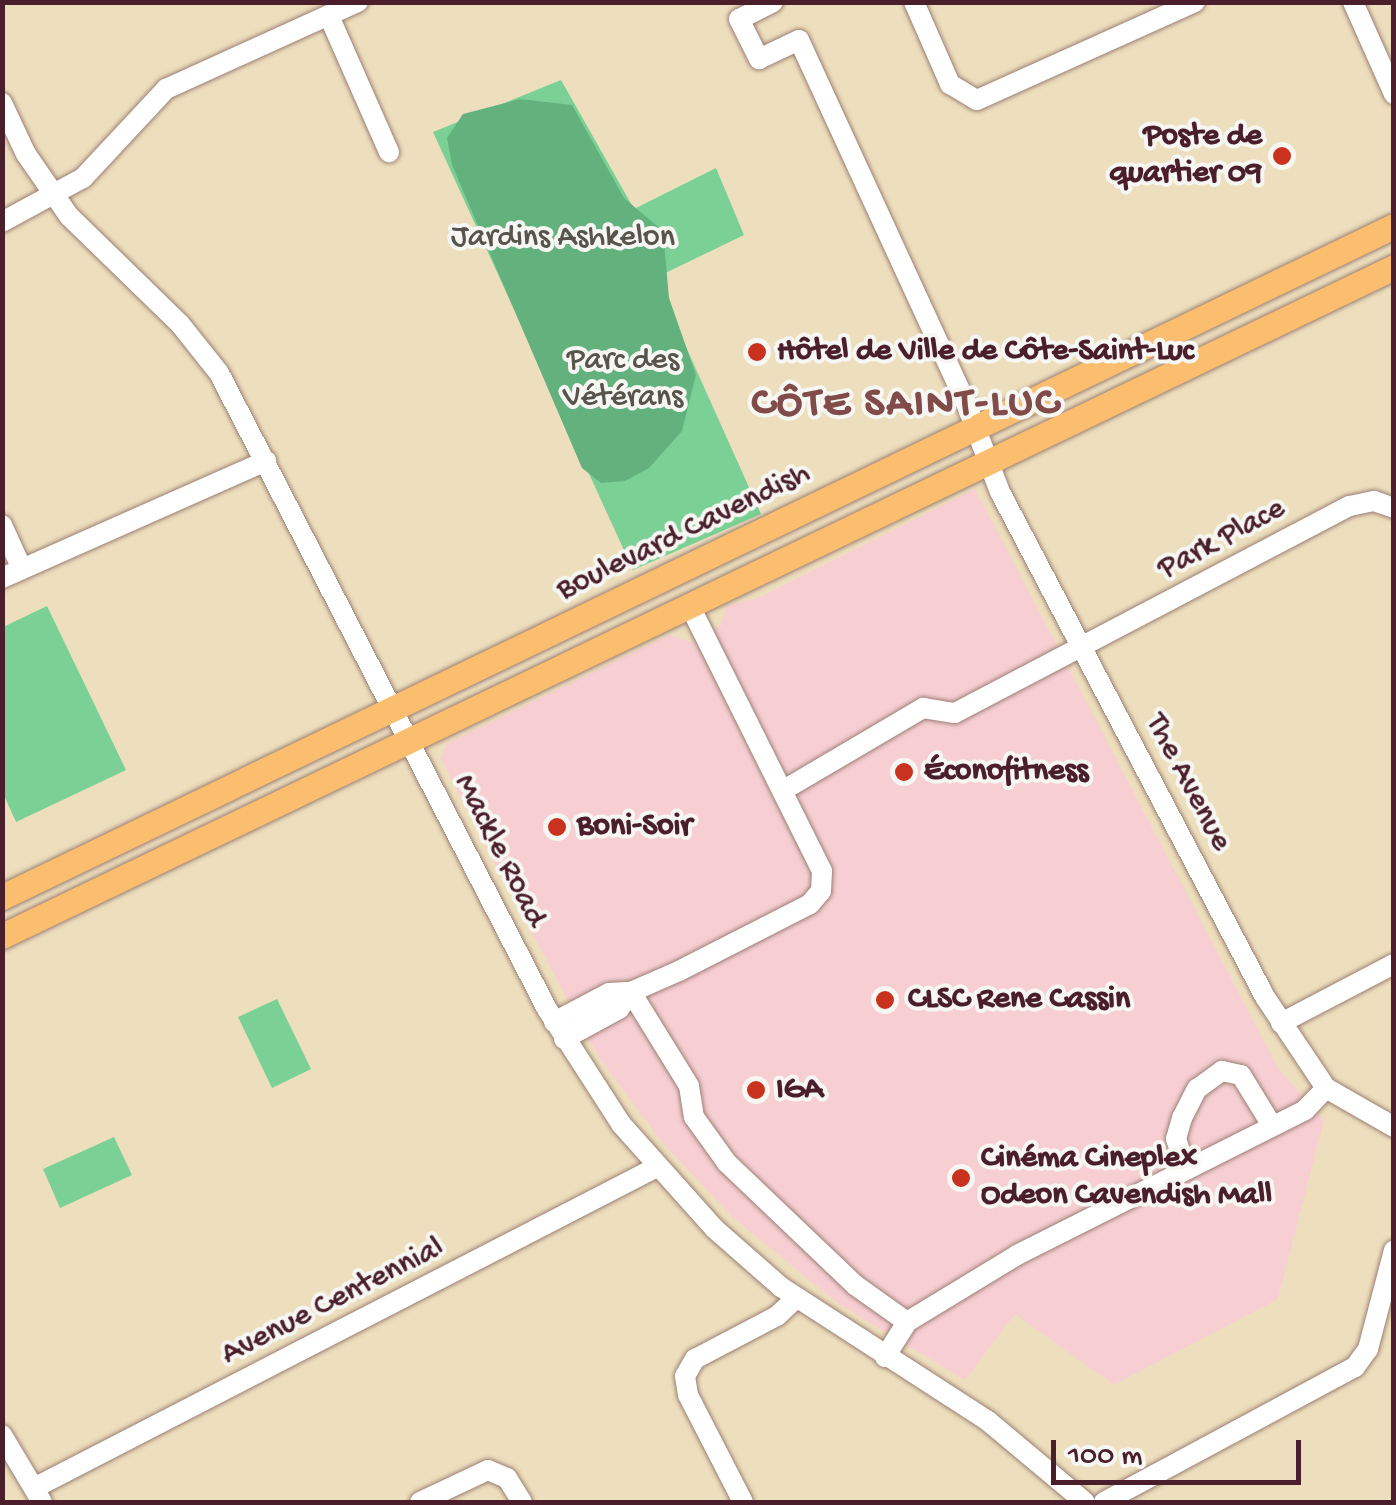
<!DOCTYPE html>
<html>
<head>
<meta charset="utf-8">
<style>
	body { margin:0 }
	#map { position:relative; width:1396px; height:1505px; overflow:hidden; background:#eddfbd; font-family:"Gochi Hand",sans-serif }
	div>[style] { position:absolute }
	.built>* { inset:0; background:#f7cfd3 }
	.green>* { inset:0; background:#7ad095 }
	.forest>* { inset:0; background:#63b27e }
	.roads { filter:drop-shadow(0 0 2px #9c7f74) drop-shadow(0 0 2px #9c7f74) }
	.minor>* { height:20px; margin:-10px; padding:0 10px; transform-origin:10px; border-radius:10px; background:#fff }
	.major>* { height:25px; margin:-12.5px; padding:0 12.5px; transform-origin:12.5px; border-radius:12.5px; background:#fbbe6e }
	.dots>* { width:28px; height:28px; translate:-50% -50%; box-sizing:border-box; border:5px solid #f6f6f2; border-radius:50% }
	span { translate:-50% -50%; white-space:nowrap; text-align:center; line-height:1.15; -webkit-text-stroke:8px #f6f6f2; paint-order:stroke }
	.poi-label { font-size:32px; color:#4a1f2b; font-weight:700 }
	.right { translate:-100% -50%; text-align:right }
	.left { translate:0 -50%; text-align:left }
	.park-label { font-size:32px; color:#58544b }
	.street-label { font-size:32px; color:#4a1f2b }
	.district-label { font-size:42px; color:#804b48; font-weight:700; letter-spacing:2.5px }
	.frame { position:absolute; inset:0; border:5px solid #4a1f2b; pointer-events:none }
	.scale { position:absolute; left:1051px; top:1440px; width:250px; height:45px; box-sizing:border-box; border:5px solid #4a1f2b; border-top:0; padding-left:12px; font-size:30px; line-height:35px; white-space:nowrap; color:#4a1f2b; -webkit-text-stroke:8px #f6f6f2; paint-order:stroke }
</style>
</head>
<body>
<div id="map">
	<div class="built">
		<div style="clip-path:polygon(975px 489px,1278px 1068px,1324px 1120px,1278px 1299px,1114px 1385px,1015px 1314px,965px 1380px,840px 1305px,731px 1216px,661px 1141px,598px 1056px,490px 855px,483px 827px,477px 829px,441px 759px,446px 744px,669px 635px,691px 642px,721px 625px,727px 606px,760px 597px)"></div>
	</div>
	<div class="green">
		<div style="clip-path:polygon(561px 80px,634px 209px,716px 168px,744px 235px,655px 278px,761px 514px,633px 570px,433px 132px)"></div>
		<div style="clip-path:polygon(47px 606px,126px 770px,16px 822px,3px 793px,3px 627px)"></div>
		<div style="clip-path:polygon(277px 999px,311px 1069px,272px 1088px,238px 1017px)"></div>
		<div style="clip-path:polygon(114px 1137px,132px 1175px,60px 1208px,43px 1169px)"></div>
	</div>
	<div class="forest">
		<div style="clip-path:polygon(520px 99px,572px 105px,624px 198px,663px 231px,669px 298px,696px 375px,682px 431px,649px 468px,625px 481px,601px 483px,582px 468px,452px 165px,447px 138px,463px 114px)"></div>
	</div>
	<div class="roads">
		<div class="minor">
			<div style="left:773px;top:2px;width:38px;rotate:153deg"></div>
			<div style="left:739px;top:19px;width:45px;rotate:63.4deg"></div>
			<div style="left:759px;top:59px;width:44px;rotate:-25.4deg"></div>
			<div style="left:799px;top:40px;width:400px;rotate:65.3deg"></div>
			<div style="left:966px;top:403px;width:95px;rotate:69.1deg"></div>
			<div style="left:1000px;top:492px;width:570px;rotate:62.31deg"></div>
			<div style="left:1265px;top:997px;width:110px;rotate:56.2deg"></div>
			<div style="left:1326px;top:1088px;width:78px;rotate:29.8deg"></div>
			<div style="left:914px;top:2px;width:90px;rotate:66.3deg"></div>
			<div style="left:950px;top:84px;width:31px;rotate:31deg"></div>
			<div style="left:977px;top:100px;width:239px;rotate:-24.2deg"></div>
			<div style="left:1353px;top:2px;width:101px;rotate:66deg"></div>
			<div style="left:329px;top:16px;width:149px;rotate:66.2deg"></div>
			<div style="left:2px;top:103px;width:56px;rotate:64.8deg"></div>
			<div style="left:26px;top:154px;width:75px;rotate:55.3deg"></div>
			<div style="left:69px;top:216px;width:155px;rotate:44.2deg"></div>
			<div style="left:180px;top:324px;width:63px;rotate:51.5deg"></div>
			<div style="left:219px;top:373px;width:716px;rotate:62.72deg"></div>
			<div style="left:547px;top:1009px;width:137px;rotate:57.2deg"></div>
			<div style="left:621px;top:1124px;width:141px;rotate:48.2deg"></div>
			<div style="left:715px;top:1229px;width:88px;rotate:41.3deg"></div>
			<div style="left:781px;top:1287px;width:247px;rotate:32.9deg"></div>
			<div style="left:988px;top:1421px;width:126px;rotate:39.9deg"></div>
			<div style="left:2px;top:222px;width:92px;rotate:-28.5deg"></div>
			<div style="left:83px;top:178px;width:122px;rotate:-47deg"></div>
			<div style="left:166px;top:89px;width:211px;rotate:-24.4deg"></div>
			<div style="left:2px;top:525px;width:48px;rotate:65.6deg"></div>
			<div style="left:2px;top:578px;width:289px;rotate:-23.9deg"></div>
			<div style="left:782px;top:791px;width:164px;rotate:-30.5deg"></div>
			<div style="left:923px;top:708px;width:32px;rotate:9deg"></div>
			<div style="left:955px;top:713px;width:446px;rotate:-27.7deg"></div>
			<div style="left:1350px;top:506px;width:25px;rotate:-12deg"></div>
			<div style="left:1374px;top:501px;width:21px;rotate:19deg"></div>
			<div style="left:631px;top:992px;width:110px;rotate:58.3deg"></div>
			<div style="left:689px;top:1086px;width:31px;rotate:81deg"></div>
			<div style="left:694px;top:1117px;width:57px;rotate:54.3deg"></div>
			<div style="left:727px;top:1163px;width:177px;rotate:43.6deg"></div>
			<div style="left:855px;top:1285px;width:64px;rotate:35.4deg"></div>
			<div style="left:554px;top:1022px;width:62px;rotate:-27.8deg"></div>
			<div style="left:609px;top:993px;width:22px;rotate:-3deg"></div>
			<div style="left:631px;top:992px;width:52px;rotate:-23.6deg"></div>
			<div style="left:679px;top:971px;width:147px;rotate:-27.1deg"></div>
			<div style="left:810px;top:904px;width:17px;rotate:-50deg"></div>
			<div style="left:821px;top:891px;width:20px;rotate:-87deg"></div>
			<div style="left:822px;top:871px;width:296px;rotate:-116.5deg"></div>
			<div style="left:1281px;top:1023px;width:127px;rotate:-27.6deg"></div>
			<div style="left:564px;top:1039px;width:63px;rotate:-28.6deg"></div>
			<div style="left:619px;top:1009px;width:21px;rotate:-55deg"></div>
			<div style="left:1186px;top:1168px;width:31px;rotate:-109deg"></div>
			<div style="left:1176px;top:1139px;width:22px;rotate:-74deg"></div>
			<div style="left:1182px;top:1118px;width:33px;rotate:-63deg"></div>
			<div style="left:1197px;top:1089px;width:31px;rotate:-36deg"></div>
			<div style="left:1222px;top:1071px;width:19px;rotate:12deg"></div>
			<div style="left:1241px;top:1075px;width:57px;rotate:58.5deg"></div>
			<div style="left:885px;top:1357px;width:41px;rotate:-57.8deg"></div>
			<div style="left:907px;top:1322px;width:129px;rotate:-31.3deg"></div>
			<div style="left:1017px;top:1255px;width:322px;rotate:-26.7deg"></div>
			<div style="left:1305px;top:1110px;width:30px;rotate:-46deg"></div>
			<div style="left:2px;top:1435px;width:78px;rotate:59.2deg"></div>
			<div style="left:34px;top:1488px;width:701px;rotate:-27.26deg"></div>
			<div style="left:420px;top:1502px;width:75px;rotate:-25.2deg"></div>
			<div style="left:488px;top:1470px;width:21px;rotate:23deg"></div>
			<div style="left:507px;top:1478px;width:28px;rotate:58deg"></div>
			<div style="left:743px;top:1502px;width:120px;rotate:-117.2deg"></div>
			<div style="left:688px;top:1395px;width:19px;rotate:-99deg"></div>
			<div style="left:685px;top:1376px;width:20px;rotate:-60deg"></div>
			<div style="left:695px;top:1359px;width:93px;rotate:-27.7deg"></div>
			<div style="left:777px;top:1316px;width:26px;rotate:-43deg"></div>
			<div style="left:1104px;top:1502px;width:285px;rotate:-28.3deg"></div>
			<div style="left:1355px;top:1367px;width:22px;rotate:-54deg"></div>
			<div style="left:1368px;top:1349px;width:102px;rotate:-75.3deg"></div>
		</div>
		<div class="major">
			<div style="left:2px;top:897px;width:1545px;rotate:-25.74deg"></div>
			<div style="left:2px;top:936px;width:1544px;rotate:-25.67deg"></div>
		</div>
	</div>
	<div class="dots">
		<div style="left:1282px;top:156px;background:#c8321e"></div>
		<div style="left:757px;top:352px;background:#c8321e"></div>
		<div style="left:904px;top:772px;background:#c8321e"></div>
		<div style="left:557px;top:827px;background:#c8321e"></div>
		<div style="left:885px;top:1000px;background:#c8321e"></div>
		<div style="left:756px;top:1090px;background:#c8321e"></div>
		<div style="left:961px;top:1178px;background:#c8321e"></div>
	</div>
	<div class="poi-label">
		<span class="right" style="left:1262px;top:156px">Poste de<br>quartier 09</span>
		<span class="left" style="left:777px;top:352px">Hôtel de Ville de Côte-Saint-Luc</span>
		<span class="left" style="left:924px;top:772px">Éconofitness</span>
		<span class="left" style="left:577px;top:827px">Boni-Soir</span>
		<span class="left" style="left:908px;top:1000px">CLSC Rene Cassin</span>
		<span class="left" style="left:776px;top:1090px">IGA</span>
		<span class="left" style="left:981px;top:1178px">Cinéma Cineplex<br>Odeon Cavendish Mall</span>
	</div>
	<div class="park-label">
		<span style="left:563px;top:238px">Jardins Ashkelon</span>
		<span style="left:623px;top:380px">Parc des<br>Vétérans</span>
	</div>
	<div class="street-label">
		<span style="left:684px;top:533px;rotate:-26deg">Boulevard Cavendish</span>
		<span style="left:1222px;top:540px;rotate:-28deg">Park Place</span>
		<span style="left:1187px;top:783px;rotate:62deg">The Avenue</span>
		<span style="left:499px;top:851px;rotate:63deg">Mackle Road</span>
		<span style="left:333px;top:1302px;rotate:-27deg">Avenue Centennial</span>
	</div>
	<div class="district-label">
		<span style="left:906px;top:406px">CÔTE SAINT-LUC</span>
	</div>
	<div class="frame"></div>
	<div class="scale">100 m</div>
</div>
</body>
</html>
